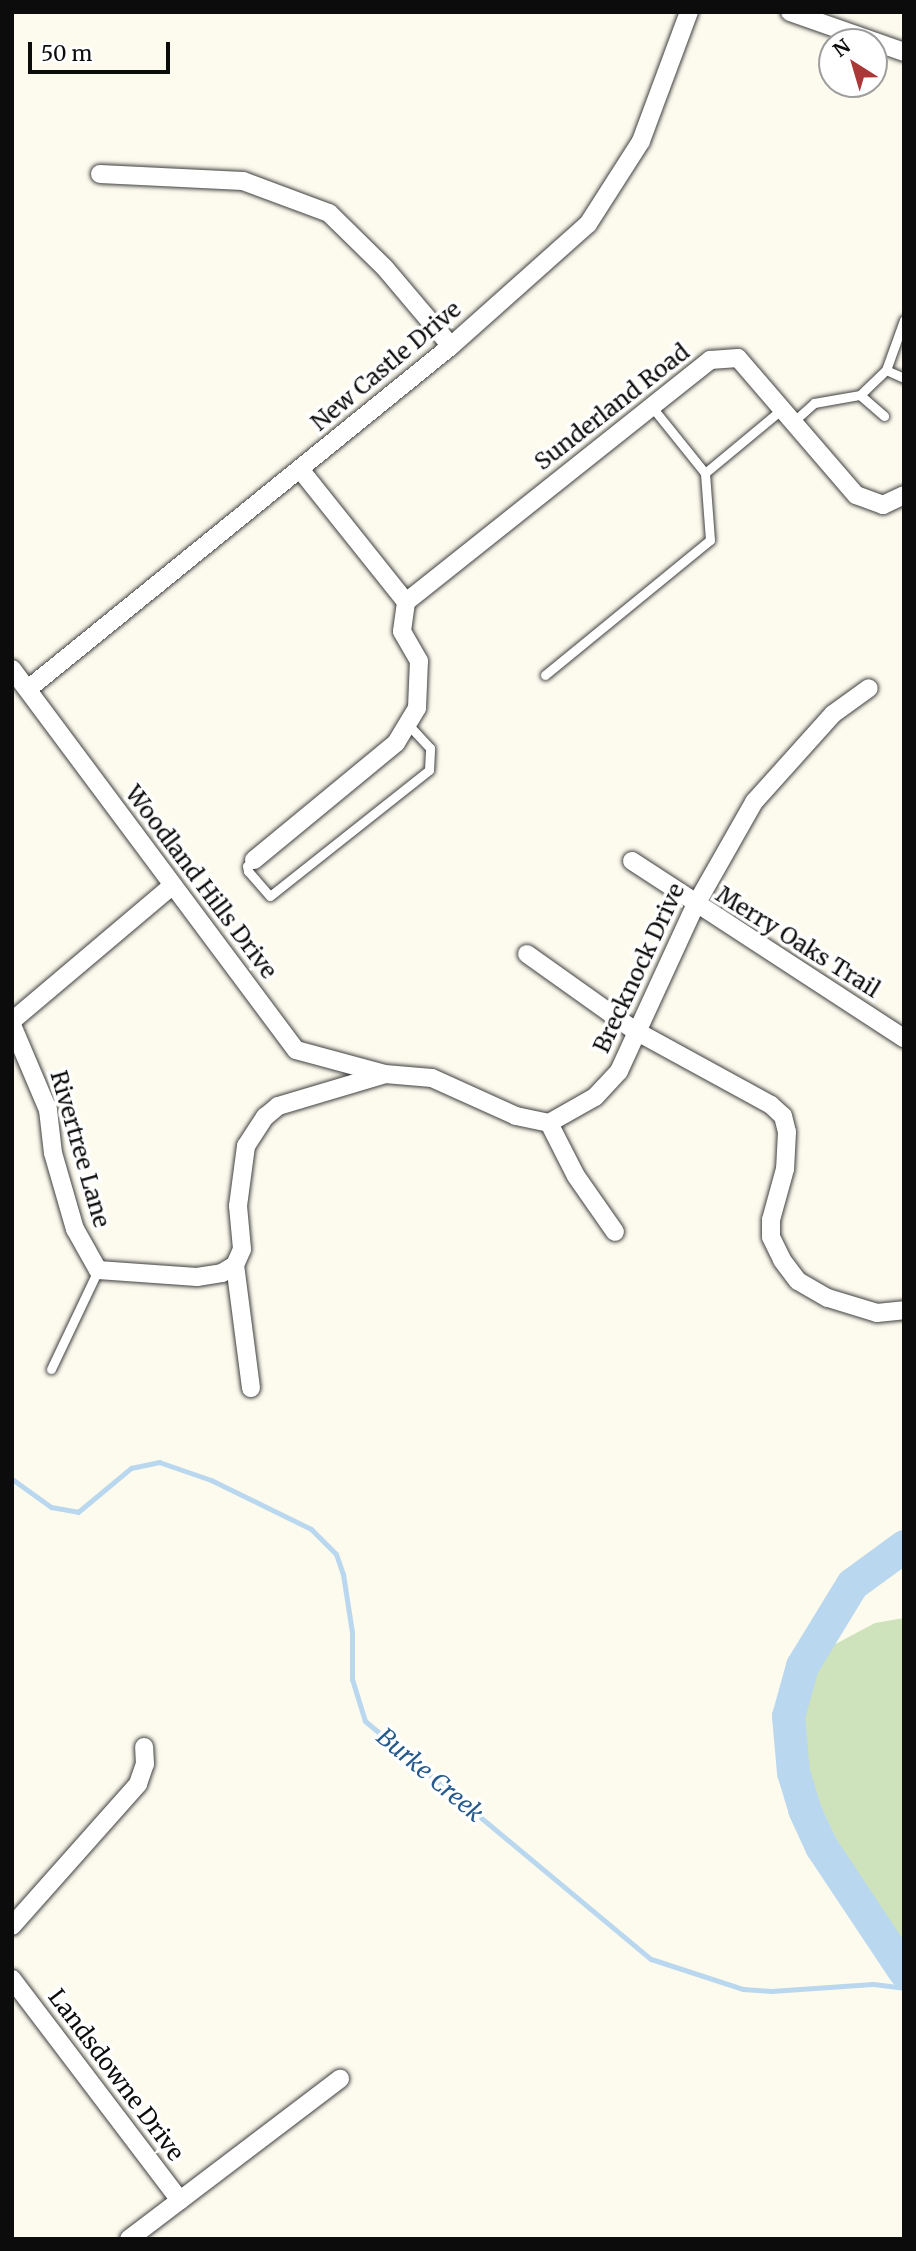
<!DOCTYPE html>
<html>
<head>
<meta charset="utf-8">
<style>
	body { margin:0 }
	#map { position:relative; width:916px; height:2251px; overflow:hidden; background:#fdfbee; font-family:Merriweather,serif }
	div>[style] { position:absolute }
	.green>* { inset:0; background:#cee3bc }
	.stream>* { height:5px; margin:-2.5px; padding:0 2.5px; transform-origin:2.5px; border-radius:2.5px; background:#b9d7ee }
	.river>* { height:33px; margin:-16.5px; padding:0 16.5px; transform-origin:16.5px; border-radius:16.5px; background:#b9d7ee }
	.roads { filter:drop-shadow(0 0 2px #3f3f3f) drop-shadow(0 0 2px #3f3f3f) }
	.lane>* { height:9px; margin:-4.5px; padding:0 4.5px; transform-origin:4.5px; border-radius:4.5px; background:#fff }
	.street>* { height:18px; margin:-9px; padding:0 9px; transform-origin:9px; border-radius:9px; background:#fff }
	span { translate:-50% -50%; white-space:nowrap; text-align:center; line-height:1.15; -webkit-text-stroke:7px #fff; paint-order:stroke }
	.street-label { font-size:23px; color:#0c0c0c }
	.water-label { font-size:24px; color:#265a8d; font-style:italic }
	.frame { position:absolute; inset:0; border:14px solid #0c0c0c; pointer-events:none }
	.north { position:absolute; left:818px; top:28px; width:70px; height:70px; box-sizing:border-box; background:#fff; border:2px solid #9e9e9e; border-radius:50%; rotate:323deg; font-size:19px; font-weight:700; line-height:28px; text-align:center; color:#0c0c0c }
	.north::after { content:''; display:block; margin:auto; width:24px; height:32px; background:#aa3837; clip-path:polygon(50% 0,100% 100%,50% 72%,0 100%) }
	.scale { position:absolute; left:28px; top:42px; width:142px; height:32px; box-sizing:border-box; border:4px solid #0c0c0c; border-top:0; padding-left:9px; font-size:21px; line-height:24px; white-space:nowrap; color:#0c0c0c; -webkit-text-stroke:5px #fff; paint-order:stroke }
</style>
</head>
<body>
<div id="map">
	<div class="green">
		<div style="clip-path:polygon(904px 1618px,904px 1948px,836px 1839px,803px 1767px,800px 1706px,828px 1648px,875px 1623px)"></div>
	</div>
	<div class="stream">
		<div style="left:12px;top:1479px;width:48px;rotate:35.7deg"></div>
		<div style="left:51px;top:1507px;width:27px;rotate:10deg"></div>
		<div style="left:78px;top:1512px;width:69px;rotate:-39.7deg"></div>
		<div style="left:131px;top:1468px;width:29px;rotate:-12deg"></div>
		<div style="left:159px;top:1462px;width:55px;rotate:19.1deg"></div>
		<div style="left:211px;top:1480px;width:111px;rotate:26.1deg"></div>
		<div style="left:311px;top:1529px;width:35px;rotate:45deg"></div>
		<div style="left:336px;top:1554px;width:21px;rotate:71deg"></div>
		<div style="left:343px;top:1574px;width:59px;rotate:81.2deg"></div>
		<div style="left:352px;top:1632px;width:47px;rotate:90deg"></div>
		<div style="left:352px;top:1679px;width:44px;rotate:72.8deg"></div>
		<div style="left:365px;top:1721px;width:372px;rotate:39.8deg"></div>
		<div style="left:651px;top:1959px;width:97px;rotate:18.1deg"></div>
		<div style="left:743px;top:1989px;width:28px;rotate:4deg"></div>
		<div style="left:771px;top:1991px;width:102px;rotate:-3.9deg"></div>
		<div style="left:873px;top:1984px;width:31px;rotate:7deg"></div>
	</div>
	<div class="river">
		<div style="left:904px;top:1546px;width:64px;rotate:143.8deg"></div>
		<div style="left:852px;top:1584px;width:96px;rotate:121.4deg"></div>
		<div style="left:802px;top:1666px;width:52px;rotate:105.6deg"></div>
		<div style="left:788px;top:1716px;width:56px;rotate:84.9deg"></div>
		<div style="left:793px;top:1772px;width:39px;rotate:73deg"></div>
		<div style="left:804px;top:1809px;width:41px;rotate:65.3deg"></div>
		<div style="left:821px;top:1846px;width:150px;rotate:56.4deg"></div>
	</div>
	<div class="roads">
		<div class="lane">
			<div style="left:904px;top:320px;width:53px;rotate:109.8deg"></div>
			<div style="left:886px;top:370px;width:20px;rotate:24deg"></div>
			<div style="left:860px;top:395px;width:32px;rotate:41deg"></div>
			<div style="left:793px;top:422px;width:28px;rotate:-42deg"></div>
			<div style="left:814px;top:403px;width:47px;rotate:-9.9deg"></div>
			<div style="left:860px;top:395px;width:36px;rotate:-44deg"></div>
			<div style="left:705px;top:473px;width:100px;rotate:-39.7deg"></div>
			<div style="left:545px;top:675px;width:213px;rotate:-39.3deg"></div>
			<div style="left:710px;top:540px;width:67px;rotate:-94.3deg"></div>
			<div style="left:705px;top:473px;width:85px;rotate:-128.8deg"></div>
			<div style="left:254px;top:860px;width:9px;rotate:139deg"></div>
			<div style="left:247px;top:866px;width:5px;rotate:79deg"></div>
			<div style="left:248px;top:871px;width:33px;rotate:49deg"></div>
			<div style="left:270px;top:896px;width:203px;rotate:-38.4deg"></div>
			<div style="left:429px;top:770px;width:22px;rotate:-87deg"></div>
			<div style="left:430px;top:748px;width:33px;rotate:-133deg"></div>
			<div style="left:51px;top:1369px;width:110px;rotate:-64.6deg"></div>
		</div>
		<div class="street">
			<div style="left:790px;top:12px;width:121px;rotate:19.3deg"></div>
			<div style="left:100px;top:174px;width:143px;rotate:2.8deg"></div>
			<div style="left:243px;top:181px;width:92px;rotate:20.4deg"></div>
			<div style="left:329px;top:213px;width:78px;rotate:44.5deg"></div>
			<div style="left:385px;top:268px;width:102px;rotate:49.8deg"></div>
			<div style="left:406px;top:602px;width:389px;rotate:-38.5deg"></div>
			<div style="left:710px;top:360px;width:28px;rotate:-4deg"></div>
			<div style="left:738px;top:358px;width:181px;rotate:49.3deg"></div>
			<div style="left:856px;top:495px;width:29px;rotate:20deg"></div>
			<div style="left:883px;top:505px;width:23px;rotate:-25deg"></div>
			<div style="left:12px;top:669px;width:475px;rotate:53.3deg"></div>
			<div style="left:296px;top:1050px;width:92px;rotate:15.1deg"></div>
			<div style="left:385px;top:1074px;width:47px;rotate:4.9deg"></div>
			<div style="left:432px;top:1078px;width:92px;rotate:24.3deg"></div>
			<div style="left:516px;top:1116px;width:34px;rotate:12deg"></div>
			<div style="left:549px;top:1123px;width:53px;rotate:-29.5deg"></div>
			<div style="left:595px;top:1097px;width:35px;rotate:-47deg"></div>
			<div style="left:619px;top:1071px;width:182px;rotate:-65.3deg"></div>
			<div style="left:695px;top:906px;width:120px;rotate:-60.4deg"></div>
			<div style="left:754px;top:802px;width:118px;rotate:-48.1deg"></div>
			<div style="left:833px;top:714px;width:44px;rotate:-35.8deg"></div>
			<div style="left:28px;top:689px;width:545px;rotate:-39.04deg"></div>
			<div style="left:451px;top:346px;width:183px;rotate:-41.7deg"></div>
			<div style="left:588px;top:224px;width:98px;rotate:-57.4deg"></div>
			<div style="left:641px;top:141px;width:138px;rotate:-69.6deg"></div>
			<div style="left:254px;top:860px;width:184px;rotate:-39.5deg"></div>
			<div style="left:396px;top:743px;width:41px;rotate:-59deg"></div>
			<div style="left:417px;top:708px;width:47px;rotate:-87.6deg"></div>
			<div style="left:419px;top:661px;width:34px;rotate:-120deg"></div>
			<div style="left:402px;top:631px;width:29px;rotate:-82deg"></div>
			<div style="left:406px;top:602px;width:170px;rotate:-128.6deg"></div>
			<div style="left:632px;top:861px;width:325px;rotate:33.1deg"></div>
			<div style="left:527px;top:954px;width:131px;rotate:35.4deg"></div>
			<div style="left:634px;top:1030px;width:156px;rotate:28.7deg"></div>
			<div style="left:771px;top:1105px;width:16px;rotate:43deg"></div>
			<div style="left:783px;top:1116px;width:16px;rotate:76deg"></div>
			<div style="left:787px;top:1132px;width:37px;rotate:93deg"></div>
			<div style="left:785px;top:1169px;width:53px;rotate:105.4deg"></div>
			<div style="left:771px;top:1220px;width:17px;rotate:90deg"></div>
			<div style="left:771px;top:1237px;width:25px;rotate:64deg"></div>
			<div style="left:782px;top:1260px;width:26px;rotate:53deg"></div>
			<div style="left:798px;top:1281px;width:34px;rotate:30deg"></div>
			<div style="left:828px;top:1298px;width:51px;rotate:17deg"></div>
			<div style="left:877px;top:1313px;width:27px;rotate:-6deg"></div>
			<div style="left:12px;top:1021px;width:209px;rotate:-40.2deg"></div>
			<div style="left:12px;top:1025px;width:92px;rotate:67deg"></div>
			<div style="left:48px;top:1110px;width:43px;rotate:83.4deg"></div>
			<div style="left:53px;top:1153px;width:79px;rotate:73.9deg"></div>
			<div style="left:75px;top:1229px;width:47px;rotate:60.7deg"></div>
			<div style="left:98px;top:1270px;width:99px;rotate:4deg"></div>
			<div style="left:197px;top:1277px;width:25px;rotate:-9deg"></div>
			<div style="left:222px;top:1273px;width:15px;rotate:-32deg"></div>
			<div style="left:549px;top:1123px;width:59px;rotate:63deg"></div>
			<div style="left:576px;top:1176px;width:68px;rotate:55.1deg"></div>
			<div style="left:251px;top:1388px;width:124px;rotate:-97.4deg"></div>
			<div style="left:235px;top:1265px;width:17px;rotate:-66deg"></div>
			<div style="left:242px;top:1249px;width:43px;rotate:-95.3deg"></div>
			<div style="left:238px;top:1206px;width:61px;rotate:-82.4deg"></div>
			<div style="left:246px;top:1146px;width:35px;rotate:-57deg"></div>
			<div style="left:265px;top:1117px;width:17px;rotate:-40deg"></div>
			<div style="left:278px;top:1106px;width:109px;rotate:-16.6deg"></div>
			<div style="left:12px;top:1926px;width:190px;rotate:-48.4deg"></div>
			<div style="left:138px;top:1784px;width:21px;rotate:-71deg"></div>
			<div style="left:145px;top:1764px;width:17px;rotate:-93deg"></div>
			<div style="left:12px;top:1979px;width:278px;rotate:52.8deg"></div>
			<div style="left:129px;top:2239px;width:265px;rotate:-37.2deg"></div>
		</div>
	</div>
	<div class="street-label">
		<span style="left:386px;top:366px;rotate:-40deg">New Castle Drive</span>
		<span style="left:612px;top:407px;rotate:-38deg">Sunderland Road</span>
		<span style="left:201px;top:882px;rotate:53deg">Woodland Hills Drive</span>
		<span style="left:798px;top:942px;rotate:32deg">Merry Oaks Trail</span>
		<span style="left:639px;top:968px;rotate:-65deg">Brecknock Drive</span>
		<span style="left:80px;top:1149px;rotate:74deg">Rivertree Lane</span>
		<span style="left:116px;top:2075px;rotate:53deg">Landsdowne Drive</span>
	</div>
	<div class="water-label">
		<span style="left:430px;top:1775px;rotate:40deg">Burke Creek</span>
	</div>
	<div class="frame"></div>
	<div class="north">N</div>
	<div class="scale">50 m</div>
</div>
</body>
</html>
